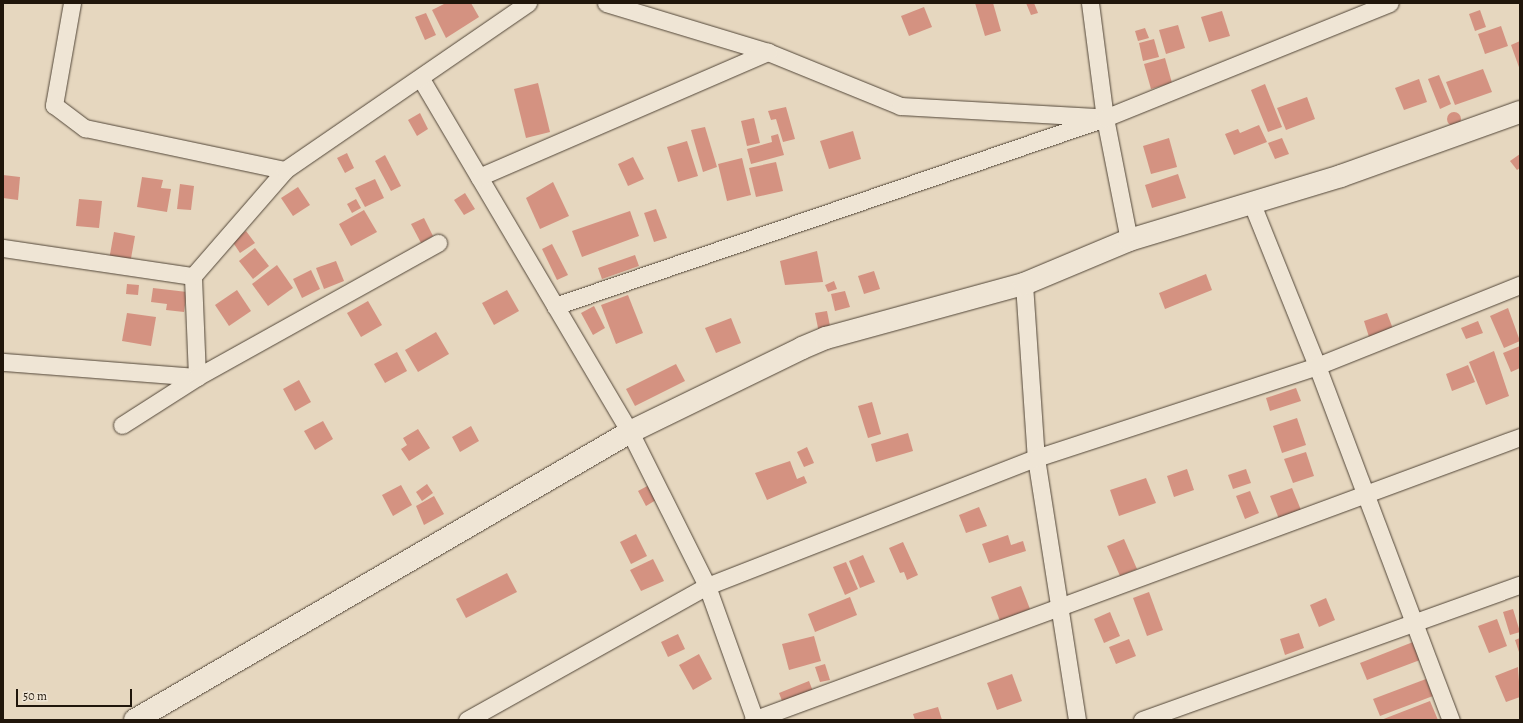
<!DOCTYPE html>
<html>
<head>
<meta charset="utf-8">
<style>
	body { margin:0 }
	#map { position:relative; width:1523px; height:723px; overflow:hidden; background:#e6d7bf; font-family:Alegreya,serif }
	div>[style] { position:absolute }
	.building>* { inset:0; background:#d49281 }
	.round { border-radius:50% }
	.roads { filter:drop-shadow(0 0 1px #524638) drop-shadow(0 0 1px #524638) }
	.minor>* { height:17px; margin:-8.5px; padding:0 8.5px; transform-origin:8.5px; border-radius:8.5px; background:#efe5d5 }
	.secondary>* { height:22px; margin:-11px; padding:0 11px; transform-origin:11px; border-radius:11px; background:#efe5d5 }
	span { translate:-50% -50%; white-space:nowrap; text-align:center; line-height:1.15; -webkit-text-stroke:3.5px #efe5d5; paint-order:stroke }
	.frame { position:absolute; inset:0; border:4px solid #20160b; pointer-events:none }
	.scale { position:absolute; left:16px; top:689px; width:116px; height:18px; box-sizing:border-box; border:2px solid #20160b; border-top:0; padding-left:5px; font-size:12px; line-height:14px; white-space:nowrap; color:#20160b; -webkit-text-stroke:3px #efe5d5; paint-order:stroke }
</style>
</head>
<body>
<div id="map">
	<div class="building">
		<div style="clip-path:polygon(446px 3px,471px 3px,479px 17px,446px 38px,432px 10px)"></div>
		<div style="clip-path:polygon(975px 3px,993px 3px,1001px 31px,985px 36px)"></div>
		<div style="clip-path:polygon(1026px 3px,1034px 3px,1038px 13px,1031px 15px)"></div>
		<div style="clip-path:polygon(924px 7px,932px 27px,909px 36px,901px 16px)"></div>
		<div style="clip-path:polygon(1480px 10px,1486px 27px,1475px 31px,1469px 14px)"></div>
		<div style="clip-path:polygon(1222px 11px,1230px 36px,1209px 42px,1201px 17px)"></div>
		<div style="clip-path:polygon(426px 13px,436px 35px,425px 40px,415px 17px)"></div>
		<div style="clip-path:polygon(1178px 25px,1185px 48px,1166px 54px,1159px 30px)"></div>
		<div style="clip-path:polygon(1501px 26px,1508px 46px,1485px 54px,1478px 34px)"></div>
		<div style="clip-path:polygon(1145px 28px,1149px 38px,1138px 41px,1135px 31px)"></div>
		<div style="clip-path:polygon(1154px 39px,1159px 57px,1143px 61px,1139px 43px)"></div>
		<div style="clip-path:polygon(1520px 41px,1520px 70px,1511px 45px)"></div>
		<div style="clip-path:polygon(1165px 58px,1172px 83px,1151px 89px,1144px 64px)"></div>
		<div style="clip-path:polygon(1483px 69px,1492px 92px,1455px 105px,1446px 82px)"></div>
		<div style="clip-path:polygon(1439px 75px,1451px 104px,1440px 109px,1428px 79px)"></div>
		<div style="clip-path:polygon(1419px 79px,1427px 102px,1404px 110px,1395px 88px)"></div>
		<div style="clip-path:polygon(538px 83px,550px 132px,526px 138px,514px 89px)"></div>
		<div style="clip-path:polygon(1265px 84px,1282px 127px,1268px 132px,1251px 90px)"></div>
		<div style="clip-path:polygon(1307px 97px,1315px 119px,1286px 130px,1277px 108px)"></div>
		<div style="clip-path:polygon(786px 107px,795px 139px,783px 142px,776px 119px,771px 120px,768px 111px)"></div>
		<div class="round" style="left:1447px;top:112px;width:14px;height:14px"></div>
		<div style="clip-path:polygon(420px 113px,428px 129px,417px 136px,408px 120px)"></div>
		<div style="clip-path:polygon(754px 118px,760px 143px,747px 146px,741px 121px)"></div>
		<div style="clip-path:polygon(1259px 125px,1267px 142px,1234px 155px,1225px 134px,1238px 129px,1240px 133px)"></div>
		<div style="clip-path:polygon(705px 127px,717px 167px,703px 172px,691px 130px)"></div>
		<div style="clip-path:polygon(853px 131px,861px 159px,829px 169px,820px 141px)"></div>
		<div style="clip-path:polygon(778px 134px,784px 155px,751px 164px,747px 149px,772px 142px,771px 136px)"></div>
		<div style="clip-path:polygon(1169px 138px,1177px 167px,1151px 174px,1143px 146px)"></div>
		<div style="clip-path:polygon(1282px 138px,1289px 154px,1275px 159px,1268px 143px)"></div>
		<div style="clip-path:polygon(687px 141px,698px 176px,678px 182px,667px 147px)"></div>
		<div style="clip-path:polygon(347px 153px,354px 168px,345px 173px,337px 158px)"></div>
		<div style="clip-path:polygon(1520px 154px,1520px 168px,1517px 170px,1510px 161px)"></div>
		<div style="clip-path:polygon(385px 155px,401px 186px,391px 191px,375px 161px)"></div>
		<div style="clip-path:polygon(633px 157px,644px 179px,628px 186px,618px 164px)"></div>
		<div style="clip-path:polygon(742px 158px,751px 195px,727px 201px,718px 164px)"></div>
		<div style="clip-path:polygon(776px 162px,783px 191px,756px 197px,749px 168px)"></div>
		<div style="clip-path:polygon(1178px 174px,1186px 198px,1152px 208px,1145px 185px)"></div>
		<div style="clip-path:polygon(3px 175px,20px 177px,18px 200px,3px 198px)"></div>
		<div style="clip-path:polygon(142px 177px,163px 180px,161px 188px,171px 189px,167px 212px,137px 207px)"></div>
		<div style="clip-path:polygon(375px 179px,384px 198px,365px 207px,355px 188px)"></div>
		<div style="clip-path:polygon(553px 182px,569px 216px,540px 229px,526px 198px)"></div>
		<div style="clip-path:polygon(180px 184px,194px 186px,191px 210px,177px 209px)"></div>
		<div style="clip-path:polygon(298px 187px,310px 205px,293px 216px,281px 198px)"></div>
		<div style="clip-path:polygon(465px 193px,475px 209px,464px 215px,454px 200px)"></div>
		<div style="clip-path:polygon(79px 199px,102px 201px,99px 228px,76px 226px)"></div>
		<div style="clip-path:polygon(356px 199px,361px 208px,352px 213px,347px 204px)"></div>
		<div style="clip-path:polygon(656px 209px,667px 238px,654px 242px,644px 213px)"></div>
		<div style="clip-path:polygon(364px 210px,377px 232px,351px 246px,339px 224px)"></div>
		<div style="clip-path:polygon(630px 211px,639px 236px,582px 257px,572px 231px)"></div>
		<div style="clip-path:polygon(424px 218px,433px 236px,421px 243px,411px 224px)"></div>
		<div style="clip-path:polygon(246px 231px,255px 243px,240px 253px,232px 241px)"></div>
		<div style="clip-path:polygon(114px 232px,135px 236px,130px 264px,109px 260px)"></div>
		<div style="clip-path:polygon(552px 244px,568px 275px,557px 280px,542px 249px)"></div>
		<div style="clip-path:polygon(255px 248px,269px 266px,253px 279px,239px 261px)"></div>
		<div style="clip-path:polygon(817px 251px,823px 282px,785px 285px,780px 261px)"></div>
		<div style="clip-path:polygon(635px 255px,639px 266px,602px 279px,598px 268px)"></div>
		<div style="clip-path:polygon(336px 261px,344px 281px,324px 289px,316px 268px)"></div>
		<div style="clip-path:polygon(277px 265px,293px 288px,268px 306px,252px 284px)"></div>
		<div style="clip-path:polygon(311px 270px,320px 289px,302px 298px,293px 279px)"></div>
		<div style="clip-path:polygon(874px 271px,880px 289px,864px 294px,858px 276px)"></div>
		<div style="clip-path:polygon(1206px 274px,1212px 290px,1165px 309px,1159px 293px)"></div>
		<div style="clip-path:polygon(834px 281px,837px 289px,828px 292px,825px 285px)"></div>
		<div style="clip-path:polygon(127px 284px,139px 285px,138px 295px,126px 294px)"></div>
		<div style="clip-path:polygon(153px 288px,187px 292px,184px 312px,166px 310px,167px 304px,151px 302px)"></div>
		<div style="clip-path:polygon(237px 290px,251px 311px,229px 326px,215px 305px)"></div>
		<div style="clip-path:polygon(507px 290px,519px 311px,494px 325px,482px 303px)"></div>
		<div style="clip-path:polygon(845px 291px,850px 307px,835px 311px,831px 294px)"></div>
		<div style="clip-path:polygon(628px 295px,643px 333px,616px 344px,601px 305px)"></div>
		<div style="clip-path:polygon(368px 301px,382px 325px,361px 337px,347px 313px)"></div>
		<div style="clip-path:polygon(594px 306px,605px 328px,593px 335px,581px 313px)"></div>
		<div style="clip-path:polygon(1508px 308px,1520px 341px,1504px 348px,1490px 316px)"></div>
		<div style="clip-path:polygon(827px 311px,831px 331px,819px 333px,815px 313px)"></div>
		<div style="clip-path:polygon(127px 313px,156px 317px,151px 346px,122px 341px)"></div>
		<div style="clip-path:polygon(1387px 313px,1393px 329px,1369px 337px,1364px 321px)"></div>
		<div style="clip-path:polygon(731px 318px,741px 343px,716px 353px,705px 328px)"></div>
		<div style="clip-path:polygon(1478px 321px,1483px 333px,1466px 339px,1461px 328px)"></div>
		<div style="clip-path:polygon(436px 332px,449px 354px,418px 372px,405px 350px)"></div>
		<div style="clip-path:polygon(1520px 346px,1520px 368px,1511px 372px,1503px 353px)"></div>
		<div style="clip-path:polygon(1494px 351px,1509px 396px,1486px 405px,1469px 362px)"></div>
		<div style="clip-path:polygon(397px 352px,407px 371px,385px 383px,374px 364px)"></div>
		<div style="clip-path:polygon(676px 364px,685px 381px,635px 406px,626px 389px)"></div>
		<div style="clip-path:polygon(1468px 365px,1475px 382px,1452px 391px,1446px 374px)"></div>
		<div style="clip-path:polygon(299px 380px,311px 402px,295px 411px,283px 389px)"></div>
		<div style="clip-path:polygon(1296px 388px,1301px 401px,1270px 411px,1266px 398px)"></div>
		<div style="clip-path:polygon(872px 402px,881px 434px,868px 438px,858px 406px)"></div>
		<div style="clip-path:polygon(1297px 418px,1306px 445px,1282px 453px,1273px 426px)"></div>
		<div style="clip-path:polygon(323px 421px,333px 439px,315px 450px,304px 431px)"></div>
		<div style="clip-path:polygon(471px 426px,479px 441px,460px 452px,452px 437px)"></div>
		<div style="clip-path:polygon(418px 429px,430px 448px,409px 461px,401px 449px,407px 445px,403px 438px)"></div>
		<div style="clip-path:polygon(908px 433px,913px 451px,876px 462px,871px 444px)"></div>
		<div style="clip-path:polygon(807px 447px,814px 463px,804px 467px,797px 452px)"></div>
		<div style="clip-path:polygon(1306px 452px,1314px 476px,1293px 483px,1284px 459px)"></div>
		<div style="clip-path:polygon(790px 461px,797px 479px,804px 476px,807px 483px,767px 500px,755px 473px)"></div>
		<div style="clip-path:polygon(1187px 469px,1194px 490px,1174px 497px,1167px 476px)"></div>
		<div style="clip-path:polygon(1246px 469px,1251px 483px,1233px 489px,1228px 475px)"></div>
		<div style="clip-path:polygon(1146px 478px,1156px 503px,1119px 516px,1110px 490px)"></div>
		<div style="clip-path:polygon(653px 483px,661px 497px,646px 506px,638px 491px)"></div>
		<div style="clip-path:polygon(427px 484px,433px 493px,422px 501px,416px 492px)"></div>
		<div style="clip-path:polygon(401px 485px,412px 505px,393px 516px,382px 495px)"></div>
		<div style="clip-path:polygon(1292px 488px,1301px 510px,1279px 519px,1270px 496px)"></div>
		<div style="clip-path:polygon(1250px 491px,1259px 513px,1245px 519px,1236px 496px)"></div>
		<div style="clip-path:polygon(434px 496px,444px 514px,424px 525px,416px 506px)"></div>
		<div style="clip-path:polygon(979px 507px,987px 526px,966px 533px,959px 515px)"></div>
		<div style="clip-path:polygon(636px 534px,647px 556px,631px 564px,620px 542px)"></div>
		<div style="clip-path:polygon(1008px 535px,1011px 545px,1023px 541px,1026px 551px,989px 563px,982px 544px)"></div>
		<div style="clip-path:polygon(1124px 539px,1137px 569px,1120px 576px,1107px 546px)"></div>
		<div style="clip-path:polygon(903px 542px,918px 575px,907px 580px,904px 572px,900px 573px,889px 548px)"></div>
		<div style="clip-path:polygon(863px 555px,875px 582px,860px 588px,849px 561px)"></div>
		<div style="clip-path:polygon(653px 559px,664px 581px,641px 591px,630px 570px)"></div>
		<div style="clip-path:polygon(846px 562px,858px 589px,845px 595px,833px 567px)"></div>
		<div style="clip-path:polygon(507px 573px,517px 592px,466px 618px,456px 599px)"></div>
		<div style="clip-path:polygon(1021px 586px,1030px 609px,1000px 621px,991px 597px)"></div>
		<div style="clip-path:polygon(1149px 592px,1163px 630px,1147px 636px,1133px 598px)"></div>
		<div style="clip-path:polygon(850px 597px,857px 615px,815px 632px,808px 614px)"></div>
		<div style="clip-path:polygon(1326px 598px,1335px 620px,1319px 627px,1310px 605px)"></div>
		<div style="clip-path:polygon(1513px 609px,1520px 632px,1510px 635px,1503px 612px)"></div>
		<div style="clip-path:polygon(1110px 612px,1120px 636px,1104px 643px,1094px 619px)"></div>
		<div style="clip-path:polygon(1497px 619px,1507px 646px,1489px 653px,1478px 626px)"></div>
		<div style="clip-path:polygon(1299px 633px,1304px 648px,1285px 655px,1280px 639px)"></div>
		<div style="clip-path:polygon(678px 634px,685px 649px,668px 657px,661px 642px)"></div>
		<div style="clip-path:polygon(814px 636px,821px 661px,789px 670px,782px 644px)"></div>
		<div style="clip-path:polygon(1520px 638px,1520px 655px,1515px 640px)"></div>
		<div style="clip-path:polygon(1129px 639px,1136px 656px,1116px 664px,1109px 647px)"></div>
		<div style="clip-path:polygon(1413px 642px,1420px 660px,1367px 680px,1360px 663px)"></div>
		<div style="clip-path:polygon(699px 654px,712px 679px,693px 690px,679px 665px)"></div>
		<div style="clip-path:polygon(825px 664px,830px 680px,820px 682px,815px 667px)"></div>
		<div style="clip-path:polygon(1518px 667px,1520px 697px,1506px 702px,1495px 676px)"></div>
		<div style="clip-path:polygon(1012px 674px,1022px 701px,997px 710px,987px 683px)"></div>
		<div style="clip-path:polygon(1426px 679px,1433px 696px,1380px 716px,1373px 699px)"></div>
		<div style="clip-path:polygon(809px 681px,814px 694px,784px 706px,779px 693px)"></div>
		<div style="clip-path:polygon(1430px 701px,1438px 720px,1381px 720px)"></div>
		<div style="clip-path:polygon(938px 707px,942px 720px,915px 720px,913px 714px)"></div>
	</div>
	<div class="roads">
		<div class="minor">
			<div style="left:72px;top:3px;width:104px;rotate:100deg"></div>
			<div style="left:54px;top:105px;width:39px;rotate:37deg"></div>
			<div style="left:85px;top:128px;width:204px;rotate:11.9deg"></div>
			<div style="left:606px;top:3px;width:169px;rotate:16.8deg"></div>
			<div style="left:768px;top:52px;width:143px;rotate:22.2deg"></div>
			<div style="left:900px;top:106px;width:196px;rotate:3.2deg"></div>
			<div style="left:1090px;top:3px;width:116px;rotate:82.6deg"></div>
			<div style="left:1105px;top:118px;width:124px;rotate:78.9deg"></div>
			<div style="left:421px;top:79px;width:410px;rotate:59.4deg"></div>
			<div style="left:630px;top:432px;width:172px;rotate:63.4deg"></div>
			<div style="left:707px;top:586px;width:142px;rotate:70.3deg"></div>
			<div style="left:479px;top:177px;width:315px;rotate:-23.4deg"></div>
			<div style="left:1252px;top:204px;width:175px;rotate:68.1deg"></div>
			<div style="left:1317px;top:366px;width:379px;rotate:69.3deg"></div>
			<div style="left:3px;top:248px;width:192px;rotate:8.4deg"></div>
			<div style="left:1024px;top:284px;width:174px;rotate:86.1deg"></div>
			<div style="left:1036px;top:458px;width:265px;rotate:81.1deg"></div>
			<div style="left:555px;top:306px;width:581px;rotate:-18.87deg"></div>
			<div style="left:1105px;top:118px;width:307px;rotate:-22deg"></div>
			<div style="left:3px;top:362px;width:195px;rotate:4.4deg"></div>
			<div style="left:197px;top:377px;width:101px;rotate:-92.3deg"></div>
			<div style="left:193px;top:276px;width:140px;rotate:-49deg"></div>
			<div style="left:285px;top:170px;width:295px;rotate:-34.5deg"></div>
			<div style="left:122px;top:425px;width:89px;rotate:-32.6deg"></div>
			<div style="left:197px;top:377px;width:276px;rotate:-29.1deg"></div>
			<div style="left:467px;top:720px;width:275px;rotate:-29.2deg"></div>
			<div style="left:707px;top:586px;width:353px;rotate:-21.3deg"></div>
			<div style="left:1036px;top:458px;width:296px;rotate:-18.1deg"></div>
			<div style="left:1317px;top:366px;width:219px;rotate:-21.8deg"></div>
			<div style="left:753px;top:720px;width:818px;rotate:-20.25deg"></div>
			<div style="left:1142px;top:720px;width:401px;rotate:-19.7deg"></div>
		</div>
		<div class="secondary">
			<div style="left:135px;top:720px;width:573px;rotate:-30.19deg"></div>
			<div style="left:630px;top:432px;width:191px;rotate:-26deg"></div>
			<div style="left:802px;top:348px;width:26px;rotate:-23deg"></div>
			<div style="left:826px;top:338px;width:205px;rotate:-15.3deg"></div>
			<div style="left:1024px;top:284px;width:114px;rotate:-22.7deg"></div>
			<div style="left:1129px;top:240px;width:221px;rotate:-16.8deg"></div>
			<div style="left:1341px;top:176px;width:190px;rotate:-19.7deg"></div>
		</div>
	</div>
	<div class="frame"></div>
	<div class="scale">50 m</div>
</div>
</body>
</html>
